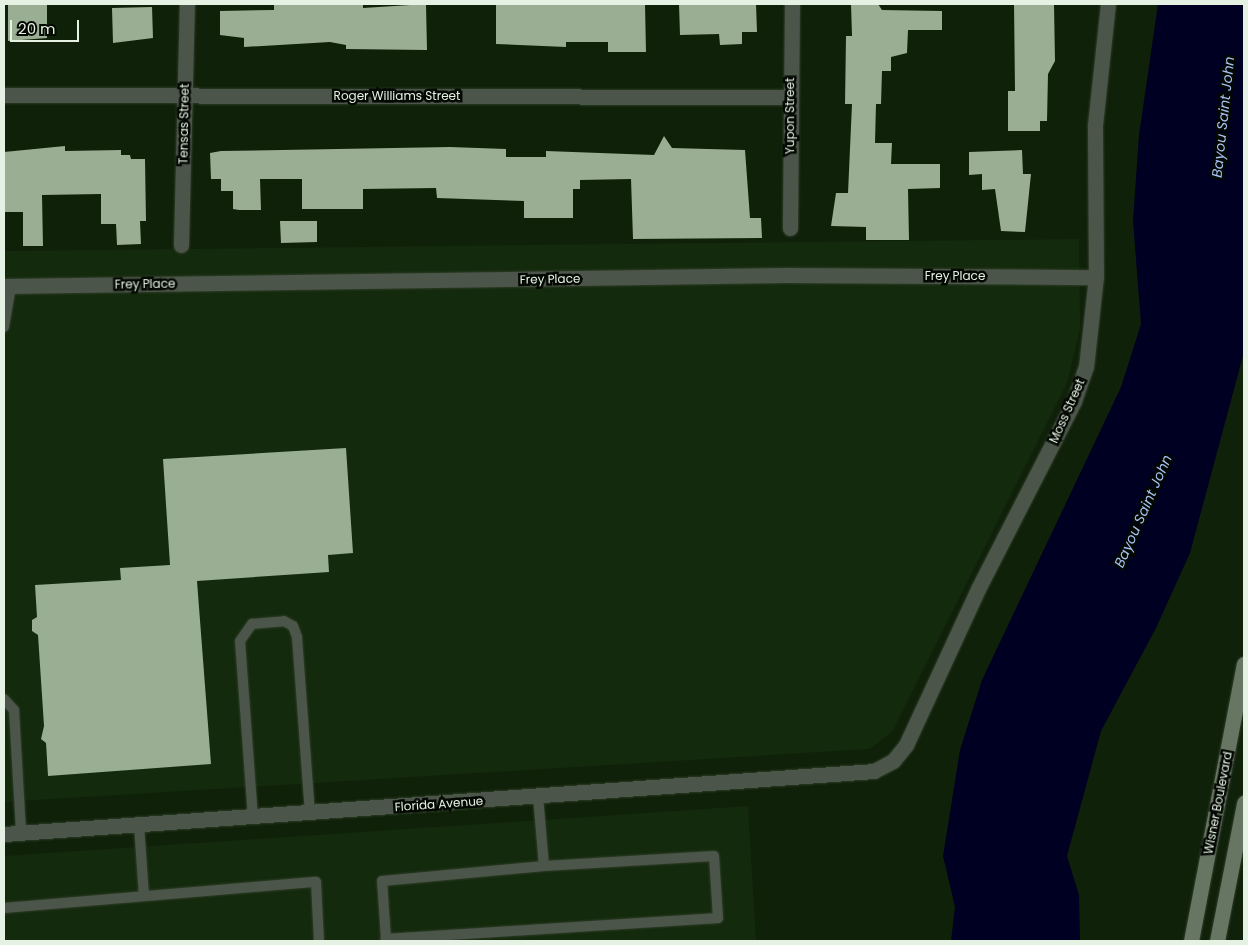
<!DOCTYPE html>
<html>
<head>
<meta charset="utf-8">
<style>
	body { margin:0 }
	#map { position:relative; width:1248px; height:945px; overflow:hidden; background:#10210a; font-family:Poppins,sans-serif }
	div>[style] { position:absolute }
	.built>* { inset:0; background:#142a0d }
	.water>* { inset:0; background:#002 }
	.building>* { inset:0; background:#99ae92 }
	.roads { filter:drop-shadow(0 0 1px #2e3e28) drop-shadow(0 0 1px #2e3e28) }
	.lane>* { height:10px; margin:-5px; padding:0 5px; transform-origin:5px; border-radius:5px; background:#4c5549 }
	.street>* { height:15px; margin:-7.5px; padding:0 7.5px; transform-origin:7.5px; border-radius:7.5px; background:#4c5549 }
	.secondary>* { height:15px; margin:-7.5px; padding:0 7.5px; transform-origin:7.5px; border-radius:7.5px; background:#677563 }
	span { translate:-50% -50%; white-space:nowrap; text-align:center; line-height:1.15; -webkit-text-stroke:5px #030802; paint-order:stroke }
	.street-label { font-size:12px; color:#e5f1e2 }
	.water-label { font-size:14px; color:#a6c2f5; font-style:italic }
	.frame { position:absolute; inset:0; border:5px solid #e5f1e2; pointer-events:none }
	.scale { position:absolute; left:10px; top:20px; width:69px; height:22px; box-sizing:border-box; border:2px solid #e5f1e2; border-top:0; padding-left:6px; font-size:15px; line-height:18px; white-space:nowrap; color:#e5f1e2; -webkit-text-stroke:4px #030802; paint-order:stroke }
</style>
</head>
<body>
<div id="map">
	<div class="built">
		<div style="clip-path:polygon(1079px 239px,1080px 329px,1067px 383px,892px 732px,870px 749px,4px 802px,4px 251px)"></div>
		<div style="clip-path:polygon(748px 806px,756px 941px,4px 941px,4px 856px)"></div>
	</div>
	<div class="water">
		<div style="clip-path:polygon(1158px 4px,1244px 4px,1244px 352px,1190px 553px,1156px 628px,1101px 731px,1067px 856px,1079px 895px,1080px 941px,951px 941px,955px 907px,943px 856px,960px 750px,982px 680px,1121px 387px,1141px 324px,1133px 221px,1139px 135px)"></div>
	</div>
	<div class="building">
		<div style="clip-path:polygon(8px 4px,47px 4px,47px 38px,8px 41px)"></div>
		<div style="clip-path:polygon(274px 4px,363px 4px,363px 8px,426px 4px,427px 50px,346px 49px,346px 45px,330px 42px,244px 47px,244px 38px,220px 35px,220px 11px,274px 10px)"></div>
		<div style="clip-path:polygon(496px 4px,645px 4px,646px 52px,608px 52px,608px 42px,566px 42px,566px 47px,496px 44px)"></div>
		<div style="clip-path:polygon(679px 4px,756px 4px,757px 32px,742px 32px,742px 44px,720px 45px,719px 34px,680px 35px)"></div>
		<div style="clip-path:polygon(851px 4px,878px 4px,882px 10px,942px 11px,942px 30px,908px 30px,907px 53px,891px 57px,891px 71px,882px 71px,881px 104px,876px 104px,875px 143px,892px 143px,891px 164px,940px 164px,940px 188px,908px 189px,909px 240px,866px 240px,866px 227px,831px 226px,836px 193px,848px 193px,852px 104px,845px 104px,846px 36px,852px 36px)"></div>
		<div style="clip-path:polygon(1014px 4px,1054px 4px,1055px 61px,1048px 74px,1047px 121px,1040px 121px,1040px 131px,1008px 131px,1008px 91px,1015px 91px)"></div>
		<div style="clip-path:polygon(152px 7px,153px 38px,113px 43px,112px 8px)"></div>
		<div style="clip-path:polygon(664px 136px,672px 148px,745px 150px,750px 218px,761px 218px,762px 238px,633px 239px,631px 179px,580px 180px,580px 189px,573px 189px,573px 218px,524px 218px,524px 201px,437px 198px,436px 188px,363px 189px,363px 209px,302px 209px,302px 179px,260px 179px,261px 210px,239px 210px,233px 209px,233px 191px,221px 191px,221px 179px,211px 179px,210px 153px,221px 151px,450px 147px,506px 149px,506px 157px,546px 157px,546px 151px,654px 155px)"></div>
		<div style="clip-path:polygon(65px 146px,65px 151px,121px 150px,121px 155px,130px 155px,131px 159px,145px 159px,146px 221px,140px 221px,141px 244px,117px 245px,116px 224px,101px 224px,101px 194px,42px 195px,43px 246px,23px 246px,23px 212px,4px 212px,4px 152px)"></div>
		<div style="clip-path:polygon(1022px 150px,1023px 174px,1031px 174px,1025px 232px,1001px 231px,995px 189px,982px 190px,982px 174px,969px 175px,969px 152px)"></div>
		<div style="clip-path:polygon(280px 221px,317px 221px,317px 242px,281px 243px)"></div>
		<div style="clip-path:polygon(346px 448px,353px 553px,328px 555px,329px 572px,197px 581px,211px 764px,48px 776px,46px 743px,41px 739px,44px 726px,38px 635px,32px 631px,32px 620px,37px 617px,35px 585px,121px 580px,120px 568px,170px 565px,163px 459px)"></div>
	</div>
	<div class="roads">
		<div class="lane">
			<div style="left:4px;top:327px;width:42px;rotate:-80.3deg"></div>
			<div style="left:4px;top:699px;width:15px;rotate:48deg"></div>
			<div style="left:14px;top:710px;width:123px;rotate:86.7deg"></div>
			<div style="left:538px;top:796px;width:70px;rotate:85.1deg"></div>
			<div style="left:544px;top:866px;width:170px;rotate:-3.4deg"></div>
			<div style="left:714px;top:856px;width:62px;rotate:86.3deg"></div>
			<div style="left:718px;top:918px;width:333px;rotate:176.4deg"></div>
			<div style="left:386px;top:939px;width:58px;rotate:-93.9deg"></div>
			<div style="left:382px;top:881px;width:163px;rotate:-5.3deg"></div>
			<div style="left:253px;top:818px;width:177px;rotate:-94.2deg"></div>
			<div style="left:240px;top:641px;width:21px;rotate:-55deg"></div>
			<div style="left:252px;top:624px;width:32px;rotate:-5deg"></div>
			<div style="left:284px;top:621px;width:10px;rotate:29deg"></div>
			<div style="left:293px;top:626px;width:12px;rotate:70deg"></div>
			<div style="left:297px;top:637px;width:176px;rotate:85.8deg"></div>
			<div style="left:139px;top:825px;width:71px;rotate:86deg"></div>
			<div style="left:4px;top:908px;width:313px;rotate:-4.8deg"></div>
			<div style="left:316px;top:882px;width:59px;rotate:87.1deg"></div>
		</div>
		<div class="street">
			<div style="left:4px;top:95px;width:786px;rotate:0.15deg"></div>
			<div style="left:790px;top:228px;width:224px;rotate:-89.5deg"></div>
			<div style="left:181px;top:245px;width:241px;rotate:-88.6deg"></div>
			<div style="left:4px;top:286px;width:782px;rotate:-0.81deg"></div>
			<div style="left:786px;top:275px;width:310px;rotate:0.4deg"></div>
			<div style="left:4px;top:834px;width:872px;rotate:-4.14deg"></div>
			<div style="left:874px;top:771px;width:21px;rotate:-28deg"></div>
			<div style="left:893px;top:761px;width:21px;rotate:-51deg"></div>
			<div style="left:906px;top:745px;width:172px;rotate:-65.2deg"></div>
			<div style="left:978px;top:589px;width:211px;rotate:-62.9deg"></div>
			<div style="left:1074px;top:401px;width:36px;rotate:-71deg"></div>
			<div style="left:1086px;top:367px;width:91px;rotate:-83.7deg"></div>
			<div style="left:1096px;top:277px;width:152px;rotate:-90.4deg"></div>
			<div style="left:1095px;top:125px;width:122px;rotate:-83.9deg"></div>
		</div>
		<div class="secondary">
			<div style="left:1191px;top:941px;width:282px;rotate:-79.2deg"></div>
			<div style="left:1217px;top:941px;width:141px;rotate:-78.9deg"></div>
		</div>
	</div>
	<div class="street-label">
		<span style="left:397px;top:96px">Roger Williams Street</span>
		<span style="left:790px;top:116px;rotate:-90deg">Yupon Street</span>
		<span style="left:184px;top:124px;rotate:-89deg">Tensas Street</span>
		<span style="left:955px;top:276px">Frey Place</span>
		<span style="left:550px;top:279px;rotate:-1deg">Frey Place</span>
		<span style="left:145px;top:284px;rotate:-1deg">Frey Place</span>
		<span style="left:1067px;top:411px;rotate:-66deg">Moss Street</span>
		<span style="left:1218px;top:803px;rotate:-79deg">Wisner Boulevard</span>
		<span style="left:439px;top:804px;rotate:-4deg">Florida Avenue</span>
	</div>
	<div class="water-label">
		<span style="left:1223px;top:117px;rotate:-84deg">Bayou Saint John</span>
		<span style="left:1143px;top:511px;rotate:-66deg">Bayou Saint John</span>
	</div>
	<div class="frame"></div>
	<div class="scale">20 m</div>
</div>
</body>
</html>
